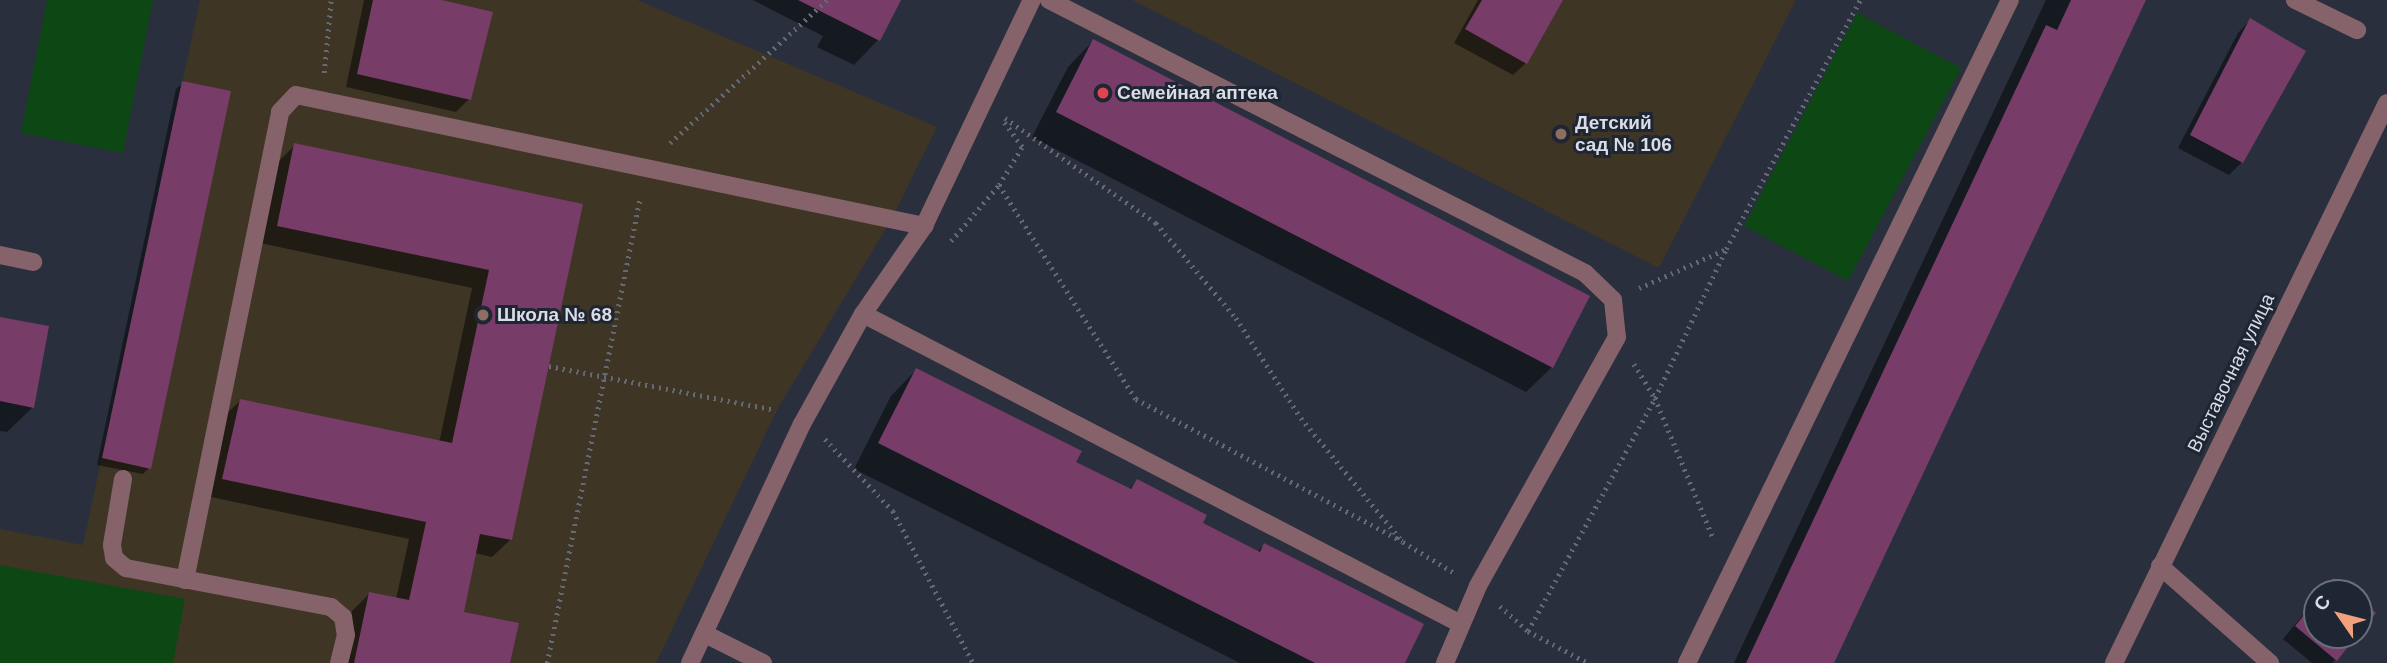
<!DOCTYPE html>
<html>
<head>
<meta charset="utf-8">
<style>
	body { margin:0 }
	#map { position:relative; width:2387px; height:663px; overflow:hidden; background:#292f3d; font-family:Arial,sans-serif }
	div>[style] { position:absolute }
	.education>* { inset:0; background:#3f3525 }
	.green>* { inset:0; background:#0d4814 }
	.shadow>* { inset:0; background:#0007 }
	.building>* { inset:0; background:#773c68 }
	.path>* { height:4.5px; margin-top:-2.25px; transform-origin:0; background:repeating-linear-gradient(90deg,#636975 0 2px,transparent 0 7px) }
	.minor>* { height:18px; margin:-9px; padding:0 9px; transform-origin:9px; border-radius:9px; background:#86636a }
	.dots>* { width:19px; height:19px; translate:-50% -50%; box-sizing:border-box; border:4px solid #1f2633; border-radius:50% }
	span { translate:-50% -50%; white-space:nowrap; text-align:center; line-height:1.15; -webkit-text-stroke:6px #1f2633; paint-order:stroke }
	.poi-label { font-size:19px; color:#d9dde6; font-weight:700 }
	.left { translate:0 -50%; text-align:left }
	.street-label { font-size:19px; color:#d9dde6 }
	.north { position:absolute; left:2303px; top:579px; width:70px; height:70px; box-sizing:border-box; background:#1f2633; border:2px solid #696f7b; border-radius:50%; rotate:305deg; font-size:19px; font-weight:700; line-height:28px; text-align:center; color:#d9dde6 }
	.north::after { content:''; display:block; margin:auto; width:24px; height:32px; background:#f1a17d; clip-path:polygon(50% 0,100% 100%,50% 72%,0 100%) }
</style>
</head>
<body>
<div id="map">
	<div class="education">
		<div style="clip-path:polygon(200px 0,637px 0,937px 127px,891px 220px,777px 410px,656px 663px,0 663px,0 529px,83px 545px)"></div>
		<div style="clip-path:polygon(1132px 0,1796px 0,1659px 268px)"></div>
	</div>
	<div class="green">
		<div style="clip-path:polygon(47px 0,153px 0,123px 153px,21px 133px)"></div>
		<div style="clip-path:polygon(1857px 13px,1961px 68px,1848px 281px,1744px 226px)"></div>
		<div style="clip-path:polygon(0 565px,185px 599px,173px 663px,0 663px)"></div>
	</div>
	<div class="shadow">
		<div style="clip-path:polygon(364px 0,437px 0,469px 99px,456px 112px,346px 87px)"></div>
		<div style="clip-path:polygon(753px 0,899px 0,878px 40px,854px 65px,817px 47px,823px 36px)"></div>
		<div style="clip-path:polygon(1478px 0,1561px 0,1526px 63px,1513px 75px,1454px 43px)"></div>
		<div style="clip-path:polygon(2046px 0,2144px 0,1832px 663px,1734px 663px)"></div>
		<div style="clip-path:polygon(2250px 20px,2242px 162px,2229px 175px,2178px 148px,2238px 33px)"></div>
		<div style="clip-path:polygon(1093px 41px,1552px 367px,1526px 392px,1032px 137px,1068px 67px)"></div>
		<div style="clip-path:polygon(183px 83px,149px 468px,143px 474px,97px 465px,176px 89px)"></div>
		<div style="clip-path:polygon(295px 145px,581px 205px,510px 540px,492px 557px,475px 553px,462px 613px,509px 663px,341px 663px,352px 611px,370px 593px,396px 599px,409px 539px,206px 496px,222px 418px,240px 401px,439px 443px,472px 288px,260px 243px,277px 163px)"></div>
		<div style="clip-path:polygon(0 319px,33px 407px,7px 432px,0 431px)"></div>
		<div style="clip-path:polygon(916px 370px,1074px 462px,1129px 489px,1137px 481px,1200px 524px,1257px 552px,1264px 545px,1403px 663px,1240px 663px,854px 469px,891px 396px)"></div>
		<div style="clip-path:polygon(2317px 598px,2317px 635px,2355px 635px,2332px 663px,2312px 663px,2283px 639px)"></div>
	</div>
	<div class="building">
		<div style="clip-path:polygon(373px 0,442px 0,493px 12px,471px 100px,357px 74px)"></div>
		<div style="clip-path:polygon(798px 0,901px 0,880px 41px)"></div>
		<div style="clip-path:polygon(1482px 0,1563px 0,1527px 64px,1465px 29px)"></div>
		<div style="clip-path:polygon(2071px 0,2146px 0,1834px 663px,1746px 663px,2046px 25px,2057px 30px)"></div>
		<div style="clip-path:polygon(2250px 18px,2306px 51px,2243px 163px,2190px 135px)"></div>
		<div style="clip-path:polygon(1093px 39px,1590px 296px,1553px 368px,1056px 112px)"></div>
		<div style="clip-path:polygon(182px 81px,231px 91px,151px 469px,102px 458px)"></div>
		<div style="clip-path:polygon(294px 143px,583px 204px,512px 540px,480px 534px,464px 612px,519px 623px,510px 663px,354px 663px,369px 592px,409px 600px,426px 522px,222px 479px,240px 399px,452px 443px,489px 270px,277px 226px)"></div>
		<div style="clip-path:polygon(0 317px,49px 326px,34px 408px,0 401px)"></div>
		<div style="clip-path:polygon(916px 368px,1082px 451px,1076px 462px,1131px 489px,1137px 479px,1207px 515px,1203px 523px,1260px 552px,1264px 543px,1424px 624px,1405px 663px,1315px 663px,878px 443px)"></div>
		<div style="clip-path:polygon(2334px 578px,2352px 593px,2322px 593px)"></div>
		<div style="clip-path:polygon(2359px 598px,2376px 613px,2359px 633px)"></div>
		<div style="clip-path:polygon(2317px 599px,2317px 635px,2357px 635px,2337px 661px,2295px 626px)"></div>
	</div>
	<div class="path">
		<div style="left:324px;top:73px;width:73px;rotate:-84.5deg"></div>
		<div style="left:1005px;top:118px;width:184px;rotate:34.8deg"></div>
		<div style="left:1156px;top:223px;width:124px;rotate:49.9deg"></div>
		<div style="left:1236px;top:318px;width:119px;rotate:57deg"></div>
		<div style="left:1301px;top:418px;width:161px;rotate:50.6deg"></div>
		<div style="left:1403px;top:542px;width:58px;rotate:31deg"></div>
		<div style="left:670px;top:143px;width:212px;rotate:-42.3deg"></div>
		<div style="left:999px;top:185px;width:254px;rotate:57.4deg"></div>
		<div style="left:1136px;top:399px;width:302px;rotate:28.1deg"></div>
		<div style="left:951px;top:241px;width:74px;rotate:-49.4deg"></div>
		<div style="left:999px;top:185px;width:44px;rotate:-58.8deg"></div>
		<div style="left:1022px;top:147px;width:31px;rotate:-126deg"></div>
		<div style="left:1639px;top:288px;width:95px;rotate:-24.1deg"></div>
		<div style="left:1634px;top:364px;width:40px;rotate:58deg"></div>
		<div style="left:1655px;top:398px;width:165px;rotate:-64.5deg"></div>
		<div style="left:1726px;top:249px;width:283px;rotate:-61.7deg"></div>
		<div style="left:549px;top:366px;width:231px;rotate:11deg"></div>
		<div style="left:825px;top:439px;width:99px;rotate:46.6deg"></div>
		<div style="left:893px;top:511px;width:172px;rotate:62.2deg"></div>
		<div style="left:1500px;top:606px;width:38px;rotate:42deg"></div>
		<div style="left:1528px;top:631px;width:265px;rotate:-61.4deg"></div>
		<div style="left:1655px;top:398px;width:154px;rotate:67.4deg"></div>
		<div style="left:1528px;top:631px;width:68px;rotate:28.1deg"></div>
		<div style="left:547px;top:663px;width:475px;rotate:-78.7deg"></div>
	</div>
	<div class="minor">
		<div style="left:1049px;top:0;width:602px;rotate:26.99deg"></div>
		<div style="left:1585px;top:273px;width:39px;rotate:44deg"></div>
		<div style="left:1613px;top:300px;width:37px;rotate:84deg"></div>
		<div style="left:1617px;top:337px;width:285px;rotate:119.2deg"></div>
		<div style="left:1478px;top:586px;width:84px;rotate:113.2deg"></div>
		<div style="left:2295px;top:0;width:69px;rotate:25.8deg"></div>
		<div style="left:0;top:255px;width:34px;rotate:12deg"></div>
		<div style="left:863px;top:314px;width:674px;rotate:27.4deg"></div>
		<div style="left:123px;top:479px;width:67px;rotate:99.5deg"></div>
		<div style="left:112px;top:545px;width:13px;rotate:81deg"></div>
		<div style="left:114px;top:558px;width:16px;rotate:40deg"></div>
		<div style="left:126px;top:568px;width:209px;rotate:10.8deg"></div>
		<div style="left:331px;top:607px;width:16px;rotate:40deg"></div>
		<div style="left:343px;top:617px;width:18px;rotate:81deg"></div>
		<div style="left:346px;top:635px;width:29px;rotate:104deg"></div>
		<div style="left:2160px;top:566px;width:147px;rotate:41.4deg"></div>
		<div style="left:185px;top:580px;width:478px;rotate:-78.5deg"></div>
		<div style="left:280px;top:112px;width:23px;rotate:-47deg"></div>
		<div style="left:296px;top:95px;width:642px;rotate:11.78deg"></div>
		<div style="left:705px;top:634px;width:65px;rotate:26.6deg"></div>
		<div style="left:690px;top:663px;width:264px;rotate:-64.9deg"></div>
		<div style="left:802px;top:424px;width:126px;rotate:-61deg"></div>
		<div style="left:863px;top:314px;width:107px;rotate:-55.3deg"></div>
		<div style="left:924px;top:226px;width:250px;rotate:-64.5deg"></div>
		<div style="left:1687px;top:663px;width:737px;rotate:-64.03deg"></div>
		<div style="left:2114px;top:663px;width:623px;rotate:-64.01deg"></div>
	</div>
	<div class="dots">
		<div style="left:1103px;top:93px;background:#e0444e"></div>
		<div style="left:1561px;top:134px;background:#8d6e63"></div>
		<div style="left:483px;top:315px;background:#8d6e63"></div>
	</div>
	<div class="poi-label">
		<span class="left" style="left:1117px;top:93px">Семейная аптека</span>
		<span class="left" style="left:1575px;top:134px">Детский<br>сад № 106</span>
		<span class="left" style="left:497px;top:315px">Школа № 68</span>
	</div>
	<div class="street-label">
		<span style="left:2231px;top:373px;rotate:-64deg">Выставочная улица</span>
	</div>
	<div class="north">С</div>
</div>
</body>
</html>
